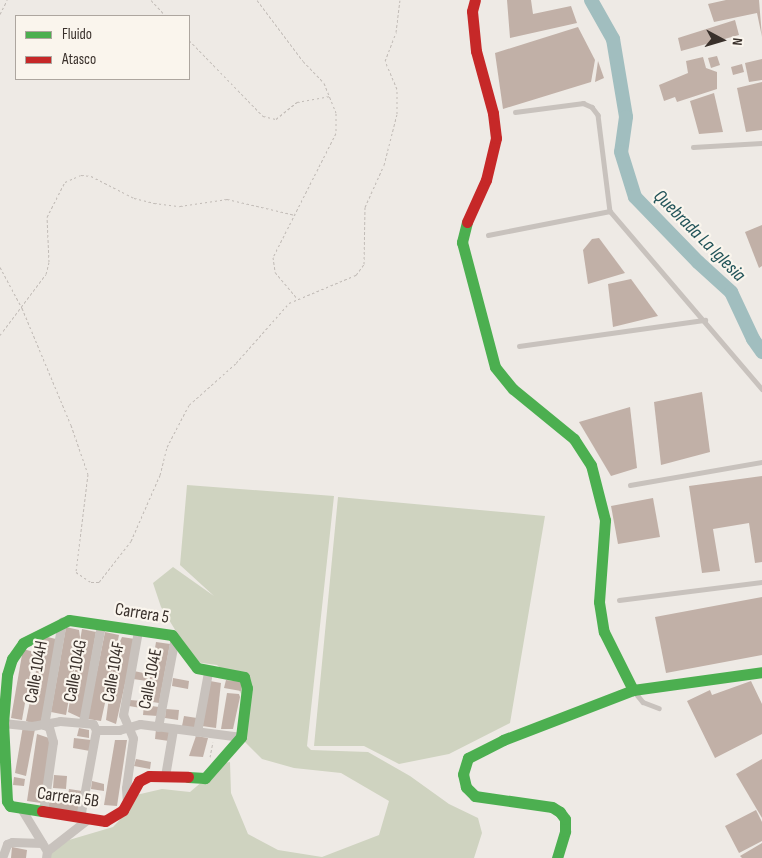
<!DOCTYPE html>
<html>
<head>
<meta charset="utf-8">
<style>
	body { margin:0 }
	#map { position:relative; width:762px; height:858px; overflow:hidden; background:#eeeae5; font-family:"Sofia Sans Condensed",sans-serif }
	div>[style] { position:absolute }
	.green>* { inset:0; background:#cfd3c0 }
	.river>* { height:14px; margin:-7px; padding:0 7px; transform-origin:7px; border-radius:7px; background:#a1bebf }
	.building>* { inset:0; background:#c1b0a7 }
	.path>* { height:1px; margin-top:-0.5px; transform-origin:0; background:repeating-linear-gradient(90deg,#c1bbb6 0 2.5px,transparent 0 5px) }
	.lane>* { height:4.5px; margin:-2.25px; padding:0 2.25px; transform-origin:2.25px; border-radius:2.25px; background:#c8c2bd }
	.street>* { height:9px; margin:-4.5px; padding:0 4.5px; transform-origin:4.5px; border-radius:4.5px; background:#c8c2bd }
	.fast>* { height:11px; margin:-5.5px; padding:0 5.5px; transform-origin:5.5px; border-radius:5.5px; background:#4caf50 }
	.jam>* { height:11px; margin:-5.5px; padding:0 5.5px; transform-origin:5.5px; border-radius:5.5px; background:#c62828 }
	span { translate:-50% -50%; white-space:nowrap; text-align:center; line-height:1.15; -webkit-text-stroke:4.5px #faf5ed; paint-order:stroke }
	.street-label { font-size:18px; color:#39302b }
	.water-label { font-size:19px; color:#225459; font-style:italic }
	.legend { position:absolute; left:15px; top:15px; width:175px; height:65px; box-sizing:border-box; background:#faf5ed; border:1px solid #ada69f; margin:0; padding:6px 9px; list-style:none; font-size:15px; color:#39302b }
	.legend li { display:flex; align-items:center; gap:10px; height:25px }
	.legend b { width:25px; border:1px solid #ada69f }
	.north { position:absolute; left:697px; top:15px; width:50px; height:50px; -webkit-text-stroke:4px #faf5ed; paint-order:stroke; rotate:96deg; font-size:14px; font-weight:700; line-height:20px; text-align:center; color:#39302b }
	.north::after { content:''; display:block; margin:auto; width:18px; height:22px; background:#39302b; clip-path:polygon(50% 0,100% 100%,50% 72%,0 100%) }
</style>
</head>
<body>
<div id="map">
	<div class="green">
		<div style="clip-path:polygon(187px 485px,334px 496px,307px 746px,311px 750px,368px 752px,410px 776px,449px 804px,478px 818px,482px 833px,474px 858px,47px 858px,48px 854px,69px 840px,113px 827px,129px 810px,136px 795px,162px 789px,190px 792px,224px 763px,230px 762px,231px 793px,248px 834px,278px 850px,322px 857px,379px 835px,389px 801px,341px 773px,294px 768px,262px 759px,244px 741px,245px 700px,232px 679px,217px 665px,195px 662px,161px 607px,153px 583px,173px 567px,214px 596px,180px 565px)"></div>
		<div style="clip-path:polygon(338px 497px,545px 516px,510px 723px,449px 754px,399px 764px,364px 746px,314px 746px)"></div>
	</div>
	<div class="river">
		<div style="left:591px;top:0;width:45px;rotate:60.6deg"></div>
		<div style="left:613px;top:39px;width:79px;rotate:80.5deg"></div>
		<div style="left:626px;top:117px;width:35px;rotate:98deg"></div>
		<div style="left:621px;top:152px;width:47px;rotate:72.7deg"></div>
		<div style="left:635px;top:197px;width:91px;rotate:45.9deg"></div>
		<div style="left:698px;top:262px;width:45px;rotate:42.3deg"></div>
		<div style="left:731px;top:292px;width:52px;rotate:64.9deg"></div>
		<div style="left:753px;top:339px;width:16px;rotate:55deg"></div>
	</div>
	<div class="building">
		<div style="clip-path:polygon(507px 0,531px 0,533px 14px,571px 6px,577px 23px,510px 38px)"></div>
		<div style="clip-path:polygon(726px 0,759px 0,762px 37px,757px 13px,714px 22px,708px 4px)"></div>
		<div style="clip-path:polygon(735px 20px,739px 35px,681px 51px,678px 38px)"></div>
		<div style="clip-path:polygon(578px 27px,595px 60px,591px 82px,503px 109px,495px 53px)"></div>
		<div style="clip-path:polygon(717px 56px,720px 65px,711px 68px,708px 58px)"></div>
		<div style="clip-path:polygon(703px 57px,706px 68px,717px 72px,717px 89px,677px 102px,675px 97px,664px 101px,659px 85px,688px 73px,686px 61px)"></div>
		<div style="clip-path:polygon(762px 59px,762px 80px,749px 82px,745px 63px)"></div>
		<div style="clip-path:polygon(598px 61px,604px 78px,595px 82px)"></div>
		<div style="clip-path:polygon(742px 64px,744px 72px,733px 75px,731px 67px)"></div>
		<div style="clip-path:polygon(762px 82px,762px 130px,746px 132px,737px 88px)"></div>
		<div style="clip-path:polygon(714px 93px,723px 132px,699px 134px,690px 101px)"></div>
		<div style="clip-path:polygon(762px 225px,762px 266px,759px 268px,745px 232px)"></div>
		<div style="clip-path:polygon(599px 238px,625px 273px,588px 284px,583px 250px,592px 239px)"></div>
		<div style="clip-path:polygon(631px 279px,658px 316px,613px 327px,608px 284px)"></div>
		<div style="clip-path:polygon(702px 392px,710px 452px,661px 465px,654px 402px)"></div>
		<div style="clip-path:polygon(630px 407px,637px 468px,611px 476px,579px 422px)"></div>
		<div style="clip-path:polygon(762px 476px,762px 562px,755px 563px,749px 523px,713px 529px,720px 571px,702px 573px,689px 486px)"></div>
		<div style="clip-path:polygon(653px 498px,660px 537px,618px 544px,611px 506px)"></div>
		<div style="clip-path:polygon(762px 597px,762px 655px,666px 673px,655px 617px)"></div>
		<div style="clip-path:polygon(66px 627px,79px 630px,80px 637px,66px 715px,51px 712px)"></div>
		<div style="clip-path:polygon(82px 629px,96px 632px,81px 718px,68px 712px)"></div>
		<div style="clip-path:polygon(105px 632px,119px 635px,116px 650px,122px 637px,135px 639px,116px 724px,106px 720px,113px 667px,101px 721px,88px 719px,88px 716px)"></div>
		<div style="clip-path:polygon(43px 636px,56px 639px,41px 723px,36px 725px,26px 721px)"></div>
		<div style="clip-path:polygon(156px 642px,170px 644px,159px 703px,146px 701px)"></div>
		<div style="clip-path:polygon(23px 649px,34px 652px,22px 720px,11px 718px)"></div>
		<div style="clip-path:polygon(134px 671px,148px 674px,147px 681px,133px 679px)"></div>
		<div style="clip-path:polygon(173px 678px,189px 681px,188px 689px,172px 686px)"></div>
		<div style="clip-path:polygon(226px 680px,242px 682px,241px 691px,224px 688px)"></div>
		<div style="clip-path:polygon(210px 681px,221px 683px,216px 728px,202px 726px)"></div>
		<div style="clip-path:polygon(751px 681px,762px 704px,762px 734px,715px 758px,687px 701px,710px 690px,712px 695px)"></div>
		<div style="clip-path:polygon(227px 693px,239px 694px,240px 697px,233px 729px,221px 729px)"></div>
		<div style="clip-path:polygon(130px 700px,142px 701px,141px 708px,129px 706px)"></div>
		<div style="clip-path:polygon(144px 705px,159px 707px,158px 716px,143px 715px)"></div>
		<div style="clip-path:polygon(166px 709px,179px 710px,178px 720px,165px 718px)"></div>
		<div style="clip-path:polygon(184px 716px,197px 718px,195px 729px,182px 726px)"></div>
		<div style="clip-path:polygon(23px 726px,35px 729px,26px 776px,15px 773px)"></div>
		<div style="clip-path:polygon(79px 728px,89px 730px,89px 738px,77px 736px)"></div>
		<div style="clip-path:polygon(156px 729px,171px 731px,169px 741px,155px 739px)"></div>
		<div style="clip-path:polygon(37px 734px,52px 739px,41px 803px,27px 801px)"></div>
		<div style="clip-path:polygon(196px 736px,208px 738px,203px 757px,189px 756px)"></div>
		<div style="clip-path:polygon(74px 738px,91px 740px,90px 751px,73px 748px)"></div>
		<div style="clip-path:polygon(115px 740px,127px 740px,117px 806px,104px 805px)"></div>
		<div style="clip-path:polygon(136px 759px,151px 762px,150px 769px,134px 766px)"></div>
		<div style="clip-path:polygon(762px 759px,762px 818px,736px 774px)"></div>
		<div style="clip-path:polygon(54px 775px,67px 776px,66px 789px,53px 788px)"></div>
		<div style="clip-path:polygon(14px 777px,25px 779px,24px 786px,13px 785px)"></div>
		<div style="clip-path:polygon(92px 781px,104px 784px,104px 791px,91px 789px)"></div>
		<div style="clip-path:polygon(69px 789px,82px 791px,78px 815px,48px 808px,49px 799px,67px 803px)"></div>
		<div style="clip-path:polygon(48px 790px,67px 793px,66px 801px,47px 798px)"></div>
		<div style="clip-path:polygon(756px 810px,762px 822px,762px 841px,739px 853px,725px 826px)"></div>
		<div style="clip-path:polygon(762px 843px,762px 858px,742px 858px,740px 856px)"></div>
		<div style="clip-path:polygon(12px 847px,27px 850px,26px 858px,11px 858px)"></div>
	</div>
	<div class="path">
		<div style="left:151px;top:0;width:22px;rotate:47deg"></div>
		<div style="left:257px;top:0;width:76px;rotate:53deg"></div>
		<div style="left:303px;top:61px;width:30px;rotate:46deg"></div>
		<div style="left:324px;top:83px;width:32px;rotate:68deg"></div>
		<div style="left:336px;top:113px;width:20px;rotate:90deg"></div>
		<div style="left:336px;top:133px;width:139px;rotate:116.9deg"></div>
		<div style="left:273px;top:257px;width:15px;rotate:82deg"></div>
		<div style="left:275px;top:272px;width:33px;rotate:50deg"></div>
		<div style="left:0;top:14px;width:16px;rotate:-63deg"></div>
		<div style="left:189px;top:40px;width:106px;rotate:45.8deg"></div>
		<div style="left:263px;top:116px;width:13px;rotate:13deg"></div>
		<div style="left:276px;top:119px;width:27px;rotate:-39deg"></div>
		<div style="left:297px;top:102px;width:34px;rotate:-10deg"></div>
		<div style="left:0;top:267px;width:47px;rotate:61.8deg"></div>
		<div style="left:22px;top:308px;width:127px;rotate:67.3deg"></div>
		<div style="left:71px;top:425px;width:52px;rotate:70.9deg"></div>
		<div style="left:88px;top:474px;width:99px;rotate:97deg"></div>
		<div style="left:76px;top:572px;width:18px;rotate:34deg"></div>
		<div style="left:91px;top:582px;width:8px"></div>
		<div style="left:99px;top:582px;width:52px;rotate:-52deg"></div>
		<div style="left:131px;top:541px;width:72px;rotate:-66.3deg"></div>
		<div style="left:160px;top:475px;width:29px;rotate:-76deg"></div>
		<div style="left:167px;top:447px;width:47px;rotate:-62.4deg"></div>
		<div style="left:189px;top:405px;width:63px;rotate:-41.8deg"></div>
		<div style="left:236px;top:363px;width:80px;rotate:-48.5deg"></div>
		<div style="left:289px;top:303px;width:73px;rotate:-22.7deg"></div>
		<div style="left:356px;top:275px;width:14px;rotate:-54deg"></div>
		<div style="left:364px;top:264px;width:57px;rotate:-89deg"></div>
		<div style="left:365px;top:207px;width:46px;rotate:-65.7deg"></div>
		<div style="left:384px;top:165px;width:53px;rotate:-75.7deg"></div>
		<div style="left:397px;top:114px;width:25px;rotate:-90deg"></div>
		<div style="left:397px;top:89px;width:30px;rotate:-113deg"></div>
		<div style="left:385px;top:61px;width:31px;rotate:-69deg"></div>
		<div style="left:396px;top:32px;width:32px;rotate:-83deg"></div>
		<div style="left:0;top:335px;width:76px;rotate:-53deg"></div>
		<div style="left:46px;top:274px;width:12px;rotate:-76deg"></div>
		<div style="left:49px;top:262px;width:45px;rotate:-92.5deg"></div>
		<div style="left:47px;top:217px;width:39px;rotate:-63deg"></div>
		<div style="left:65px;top:182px;width:17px;rotate:-24deg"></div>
		<div style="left:81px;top:175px;width:10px;rotate:6deg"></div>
		<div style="left:91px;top:176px;width:48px;rotate:27.1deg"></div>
		<div style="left:134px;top:198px;width:21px;rotate:14deg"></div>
		<div style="left:154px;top:203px;width:26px;rotate:7deg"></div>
		<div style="left:180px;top:206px;width:48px;rotate:-8.5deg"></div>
		<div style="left:227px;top:199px;width:70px;rotate:13.2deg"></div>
		<div style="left:210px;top:757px;width:15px;rotate:-79deg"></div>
	</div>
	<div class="lane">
		<div style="left:515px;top:112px;width:69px;rotate:-7.5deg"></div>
		<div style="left:583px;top:103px;width:10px;rotate:24deg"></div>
		<div style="left:592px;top:107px;width:10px;rotate:53deg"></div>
		<div style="left:598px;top:115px;width:97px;rotate:82.9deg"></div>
		<div style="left:610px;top:211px;width:234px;rotate:49.5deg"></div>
		<div style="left:693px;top:147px;width:69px;rotate:-3.3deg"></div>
		<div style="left:488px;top:235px;width:124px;rotate:-11.1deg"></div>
		<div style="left:519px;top:346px;width:188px;rotate:-8deg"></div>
		<div style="left:630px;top:485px;width:134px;rotate:-9.9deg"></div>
		<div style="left:619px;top:600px;width:144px;rotate:-7.2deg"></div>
		<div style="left:634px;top:691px;width:14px;rotate:51deg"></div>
		<div style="left:643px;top:702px;width:17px;rotate:21deg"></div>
	</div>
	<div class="street">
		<div style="left:83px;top:722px;width:99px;rotate:-79.5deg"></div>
		<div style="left:3px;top:723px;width:29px;rotate:6deg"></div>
		<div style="left:32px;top:726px;width:28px;rotate:-10deg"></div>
		<div style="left:60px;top:721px;width:33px;rotate:5deg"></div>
		<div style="left:93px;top:724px;width:7px;rotate:63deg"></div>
		<div style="left:96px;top:730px;width:89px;rotate:100.3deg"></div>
		<div style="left:158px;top:727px;width:92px;rotate:-79.3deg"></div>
		<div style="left:96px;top:730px;width:23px"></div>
		<div style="left:119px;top:730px;width:22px;rotate:-16deg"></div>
		<div style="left:140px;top:724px;width:102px;rotate:7.3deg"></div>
		<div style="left:197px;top:732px;width:61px;rotate:-79.6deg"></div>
		<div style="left:165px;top:776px;width:48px;rotate:-80.3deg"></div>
		<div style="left:127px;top:803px;width:15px;rotate:-94deg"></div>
		<div style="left:126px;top:788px;width:50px;rotate:-82deg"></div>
		<div style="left:133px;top:738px;width:25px;rotate:-113deg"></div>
		<div style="left:123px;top:715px;width:85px;rotate:-79.9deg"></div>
		<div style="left:22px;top:810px;width:48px;rotate:58.6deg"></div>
		<div style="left:47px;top:851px;width:7px;rotate:98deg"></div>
		<div style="left:43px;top:812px;width:71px;rotate:-81.9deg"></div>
		<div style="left:53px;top:742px;width:16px;rotate:-105deg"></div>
		<div style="left:49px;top:727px;width:5px;rotate:-158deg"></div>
		<div style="left:44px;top:725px;width:105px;rotate:-80.1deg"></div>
		<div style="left:47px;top:851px;width:52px;rotate:-38deg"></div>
		<div style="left:2px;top:858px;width:15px;rotate:-70deg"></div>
		<div style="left:7px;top:844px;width:5px;rotate:-22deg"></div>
		<div style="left:12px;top:842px;width:30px;rotate:2deg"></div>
	</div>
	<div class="fast">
		<div style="left:467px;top:222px;width:21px;rotate:104deg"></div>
		<div style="left:462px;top:242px;width:129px;rotate:75.2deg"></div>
		<div style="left:495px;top:367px;width:28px;rotate:51deg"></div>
		<div style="left:513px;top:389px;width:79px;rotate:39.3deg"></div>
		<div style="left:574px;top:439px;width:31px;rotate:57deg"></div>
		<div style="left:591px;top:465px;width:57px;rotate:75.7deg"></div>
		<div style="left:605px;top:520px;width:82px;rotate:94.2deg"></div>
		<div style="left:599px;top:602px;width:30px;rotate:81deg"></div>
		<div style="left:604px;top:632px;width:65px;rotate:63.4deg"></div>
		<div style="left:69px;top:620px;width:104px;rotate:8.3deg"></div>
		<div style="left:172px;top:635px;width:41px;rotate:52.9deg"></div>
		<div style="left:197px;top:668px;width:48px;rotate:10.8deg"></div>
		<div style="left:244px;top:677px;width:11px;rotate:75deg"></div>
		<div style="left:247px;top:688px;width:49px;rotate:97deg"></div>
		<div style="left:241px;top:737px;width:55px;rotate:131.3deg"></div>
		<div style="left:205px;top:778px;width:17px;rotate:-177deg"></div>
		<div style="left:42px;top:811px;width:32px;rotate:-171deg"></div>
		<div style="left:10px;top:806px;width:6px;rotate:-121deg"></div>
		<div style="left:7px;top:801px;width:78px;rotate:-92.9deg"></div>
		<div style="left:3px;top:723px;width:48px;rotate:-85.2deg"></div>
		<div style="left:7px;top:675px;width:17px;rotate:-73deg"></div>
		<div style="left:12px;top:659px;width:19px;rotate:-55deg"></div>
		<div style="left:23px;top:643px;width:51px;rotate:-26.6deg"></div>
		<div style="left:557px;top:858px;width:28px;rotate:-73deg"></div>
		<div style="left:565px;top:831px;width:12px;rotate:-90deg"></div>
		<div style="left:565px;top:819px;width:9px;rotate:-126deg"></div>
		<div style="left:560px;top:812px;width:9px;rotate:-148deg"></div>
		<div style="left:552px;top:807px;width:78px;rotate:-171.9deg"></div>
		<div style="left:475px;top:796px;width:13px;rotate:-135deg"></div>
		<div style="left:466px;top:787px;width:13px;rotate:-103deg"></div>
		<div style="left:463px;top:774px;width:17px;rotate:-73deg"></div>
		<div style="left:468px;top:758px;width:39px;rotate:-27deg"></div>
		<div style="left:503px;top:740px;width:139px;rotate:-21deg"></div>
		<div style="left:633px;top:690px;width:130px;rotate:-7.9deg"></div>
	</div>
	<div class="jam">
		<div style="left:467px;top:222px;width:46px;rotate:-65.7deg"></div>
		<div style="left:486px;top:180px;width:43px;rotate:-76.6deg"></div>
		<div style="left:496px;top:138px;width:25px;rotate:-97deg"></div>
		<div style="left:493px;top:113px;width:64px;rotate:-105.3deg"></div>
		<div style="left:476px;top:51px;width:40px;rotate:-95.7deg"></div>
		<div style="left:472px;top:11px;width:11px;rotate:-75deg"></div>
		<div style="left:42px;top:811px;width:64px;rotate:9deg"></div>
		<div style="left:105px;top:821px;width:21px;rotate:-31deg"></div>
		<div style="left:123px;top:810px;width:33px;rotate:-61deg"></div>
		<div style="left:139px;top:781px;width:11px;rotate:-27deg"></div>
		<div style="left:149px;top:776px;width:39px;rotate:1deg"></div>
	</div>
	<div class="street-label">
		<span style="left:142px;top:614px;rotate:9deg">Carrera 5</span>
		<span style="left:76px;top:671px;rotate:-80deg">Calle 104G</span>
		<span style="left:37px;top:672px;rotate:-80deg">Calle 104H</span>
		<span style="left:114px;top:672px;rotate:-80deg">Calle 104F</span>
		<span style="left:151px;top:679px;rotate:-79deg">Calle 104E</span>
		<span style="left:68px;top:798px;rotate:8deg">Carrera 5B</span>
	</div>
	<div class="water-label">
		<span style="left:699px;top:236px;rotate:45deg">Quebrada La Iglesia</span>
	</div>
	<ul class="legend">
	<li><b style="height:6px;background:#4caf50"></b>Fluido</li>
	<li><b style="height:6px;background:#c62828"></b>Atasco</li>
	</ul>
	<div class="north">N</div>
</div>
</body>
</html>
